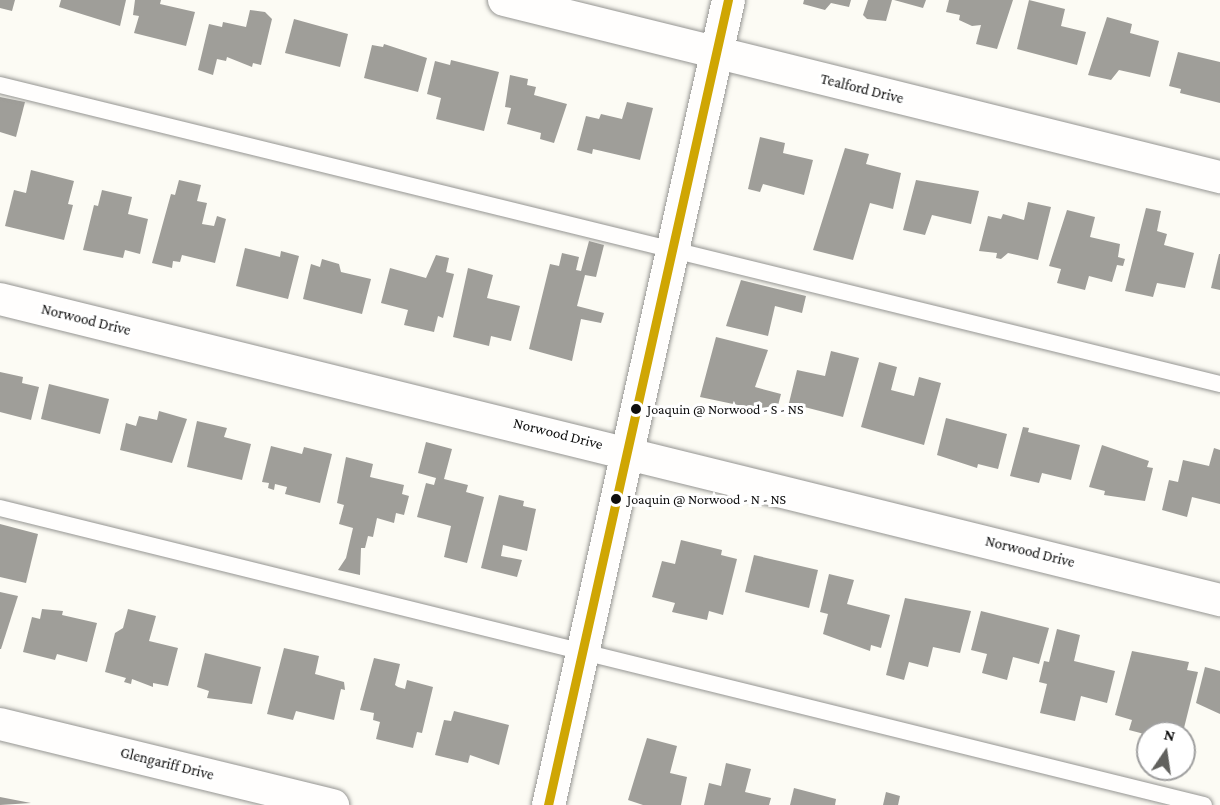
<!DOCTYPE html>
<html>
<head>
<meta charset="utf-8">
<style>
	body { margin:0 }
	#map { position:relative; width:1220px; height:805px; overflow:hidden; background:#fcfbf4; font-family:"Crimson Pro",serif }
	div>[style] { position:absolute }
	.building>* { inset:0; background:#9f9e99 }
	.roads { filter:drop-shadow(0 0 2px #959592) drop-shadow(0 0 2px #959592) }
	.service>* { height:16px; margin:-8px; padding:0 8px; transform-origin:8px; border-radius:8px; background:#fffefd }
	.minor>* { height:32px; margin:-16px; padding:0 16px; transform-origin:16px; border-radius:16px; background:#fffefd }
	.tertiary>* { height:33px; margin:-16.5px; padding:0 16.5px; transform-origin:16.5px; border-radius:16.5px; background:#fffefd }
	.bus-1>* { height:9px; margin:-4.5px; padding:0 4.5px; transform-origin:4.5px; border-radius:4.5px; background:#cfa603 }
	.dots>* { width:16px; height:16px; translate:-50% -50%; box-sizing:border-box; border:3px solid #fff; border-radius:50% }
	span { translate:-50% -50%; white-space:nowrap; text-align:center; line-height:1.15; -webkit-text-stroke:6px #fff; paint-order:stroke }
	.bus-label { font-size:14px; color:#0e0e0e }
	.left { translate:0 -50%; text-align:left }
	.street-label { font-size:15px; color:#0e0e0e }
	.north { position:absolute; left:1136px; top:721px; width:60px; height:60px; box-sizing:border-box; background:#fff; border:2px solid #9f9f9f; border-radius:50%; rotate:13deg; font-size:16px; font-weight:700; line-height:24px; text-align:center; color:#0e0e0e }
	.north::after { content:''; display:block; margin:auto; width:21px; height:27px; background:#61615e; clip-path:polygon(50% 0,100% 100%,50% 72%,0 100%) }
</style>
</head>
<body>
<div id="map">
	<div class="building">
		<div style="clip-path:polygon(0 0,15px 0,12px 11px,0 8px)"></div>
		<div style="clip-path:polygon(61px 0,126px 0,120px 26px,59px 7px)"></div>
		<div style="clip-path:polygon(135px 0,161px 0,160px 4px,195px 12px,186px 46px,134px 33px,139px 16px,133px 15px)"></div>
		<div style="clip-path:polygon(804px 0,851px 0,849px 7px,831px 3px,825px 10px,803px 4px)"></div>
		<div style="clip-path:polygon(868px 0,892px 0,886px 21px,867px 19px,863px 15px)"></div>
		<div style="clip-path:polygon(894px 0,926px 0,923px 8px)"></div>
		<div style="clip-path:polygon(949px 0,1013px 0,997px 49px,976px 44px,981px 25px,972px 26px,959px 20px,960px 15px,946px 12px)"></div>
		<div style="clip-path:polygon(1029px 0,1065px 9px,1061px 26px,1086px 32px,1077px 65px,1017px 49px)"></div>
		<div style="clip-path:polygon(250px 10px,265px 12px,272px 19px,261px 65px,253px 63px,252px 67px,227px 57px,226px 61px,217px 59px,213px 75px,198px 70px,209px 24px,222px 27px,223px 22px,246px 27px)"></div>
		<div style="clip-path:polygon(1107px 17px,1132px 24px,1130px 33px,1159px 41px,1150px 77px,1119px 70px,1111px 80px,1088px 75px)"></div>
		<div style="clip-path:polygon(294px 19px,348px 34px,340px 67px,285px 53px)"></div>
		<div style="clip-path:polygon(384px 44px,427px 58px,418px 92px,364px 78px,372px 45px,383px 47px)"></div>
		<div style="clip-path:polygon(1178px 52px,1220px 62px,1220px 103px,1180px 93px,1181px 89px,1169px 86px)"></div>
		<div style="clip-path:polygon(451px 60px,499px 72px,484px 131px,436px 119px,441px 98px,427px 94px,435px 61px,450px 65px)"></div>
		<div style="clip-path:polygon(510px 75px,528px 79px,527px 85px,536px 87px,534px 95px,567px 104px,554px 143px,540px 139px,541px 133px,507px 124px,511px 108px,505px 107px)"></div>
		<div style="clip-path:polygon(0 97px,25px 102px,16px 137px,0 132px)"></div>
		<div style="clip-path:polygon(627px 102px,653px 108px,640px 160px,593px 149px,592px 154px,577px 150px,586px 116px,599px 119px,601px 114px,622px 119px)"></div>
		<div style="clip-path:polygon(760px 137px,785px 143px,783px 153px,813px 160px,804px 195px,763px 184px,760px 192px,748px 189px)"></div>
		<div style="clip-path:polygon(845px 148px,869px 154px,866px 164px,901px 173px,893px 209px,870px 203px,853px 260px,813px 250px)"></div>
		<div style="clip-path:polygon(31px 170px,74px 181px,68px 204px,73px 205px,64px 240px,5px 226px,14px 190px,26px 193px)"></div>
		<div style="clip-path:polygon(179px 180px,201px 185px,197px 201px,207px 203px,202px 224px,214px 226px,217px 216px,226px 219px,215px 263px,182px 255px,180px 262px,173px 261px,172px 268px,152px 263px,171px 194px,175px 195px)"></div>
		<div style="clip-path:polygon(916px 180px,979px 191px,971px 224px,932px 215px,925px 235px,903px 230px)"></div>
		<div style="clip-path:polygon(102px 190px,132px 197px,128px 214px,148px 219px,140px 254px,125px 250px,123px 258px,83px 250px,94px 205px,98px 206px)"></div>
		<div style="clip-path:polygon(1028px 202px,1051px 207px,1038px 260px,1008px 253px,1001px 259px,996px 258px,997px 253px,979px 251px,988px 216px,1001px 219px,1003px 214px,1024px 220px)"></div>
		<div style="clip-path:polygon(1146px 208px,1161px 211px,1157px 231px,1167px 234px,1164px 245px,1194px 253px,1185px 288px,1157px 283px,1153px 297px,1125px 291px)"></div>
		<div style="clip-path:polygon(1067px 210px,1095px 217px,1090px 237px,1120px 244px,1118px 257px,1125px 259px,1123px 266px,1117px 265px,1112px 282px,1089px 276px,1085px 290px,1057px 283px,1061px 269px,1049px 266px)"></div>
		<div style="clip-path:polygon(589px 241px,604px 245px,596px 277px,585px 275px,577px 306px,604px 313px,601px 323px,581px 319px,572px 361px,529px 349px,550px 264px,559px 266px,562px 253px,579px 257px,576px 270px,581px 271px)"></div>
		<div style="clip-path:polygon(245px 248px,280px 257px,281px 251px,299px 256px,288px 299px,236px 286px)"></div>
		<div style="clip-path:polygon(1219px 254px,1220px 254px,1220px 290px,1211px 288px)"></div>
		<div style="clip-path:polygon(436px 255px,449px 258px,446px 272px,454px 274px,443px 318px,438px 316px,434px 332px,404px 325px,408px 310px,381px 303px,390px 268px,426px 278px)"></div>
		<div style="clip-path:polygon(322px 259px,339px 264px,341px 272px,371px 279px,362px 314px,303px 299px,311px 264px,320px 267px)"></div>
		<div style="clip-path:polygon(468px 268px,493px 275px,487px 298px,520px 306px,511px 341px,491px 336px,489px 346px,453px 337px)"></div>
		<div style="clip-path:polygon(741px 280px,806px 296px,802px 313px,775px 306px,768px 336px,726px 326px)"></div>
		<div style="clip-path:polygon(716px 337px,768px 350px,755px 387px,781px 394px,776px 413px,700px 397px)"></div>
		<div style="clip-path:polygon(831px 351px,859px 358px,843px 417px,789px 403px,797px 370px,825px 376px)"></div>
		<div style="clip-path:polygon(879px 362px,897px 367px,891px 390px,914px 396px,919px 377px,941px 383px,924px 445px,861px 427px)"></div>
		<div style="clip-path:polygon(0 372px,23px 377px,22px 383px,39px 387px,31px 420px,0 412px)"></div>
		<div style="clip-path:polygon(49px 384px,109px 399px,100px 434px,41px 419px)"></div>
		<div style="clip-path:polygon(159px 411px,187px 419px,172px 463px,120px 450px,126px 423px,136px 426px,139px 416px,157px 420px)"></div>
		<div style="clip-path:polygon(946px 418px,1007px 434px,998px 469px,978px 464px,977px 468px,937px 455px)"></div>
		<div style="clip-path:polygon(197px 421px,227px 428px,224px 437px,251px 444px,242px 480px,187px 467px)"></div>
		<div style="clip-path:polygon(1023px 427px,1029px 428px,1028px 432px,1080px 445px,1071px 480px,1042px 473px,1039px 483px,1010px 476px)"></div>
		<div style="clip-path:polygon(426px 442px,452px 449px,444px 479px,468px 485px,466px 492px,484px 497px,467px 563px,444px 557px,451px 526px,417px 517px,426px 483px,434px 485px,436px 478px,418px 473px)"></div>
		<div style="clip-path:polygon(1102px 445px,1149px 461px,1147px 467px,1153px 468px,1145px 501px,1104px 495px,1105px 491px,1089px 487px)"></div>
		<div style="clip-path:polygon(271px 446px,302px 454px,304px 447px,332px 454px,320px 503px,285px 494px,287px 487px,275px 484px,274px 490px,268px 488px,269px 483px,262px 482px)"></div>
		<div style="clip-path:polygon(1214px 448px,1220px 450px,1220px 504px,1192px 497px,1187px 517px,1162px 510px,1169px 480px,1178px 482px,1183px 460px,1209px 466px)"></div>
		<div style="clip-path:polygon(346px 457px,373px 464px,370px 477px,404px 485px,402px 494px,409px 496px,404px 515px,396px 513px,394px 523px,377px 518px,373px 537px,368px 536px,365px 548px,361px 548px,360px 575px,338px 570px,346px 558px,353px 528px,339px 524px,344px 505px,337px 503px)"></div>
		<div style="clip-path:polygon(499px 495px,524px 501px,523px 506px,536px 509px,527px 551px,503px 545px,501px 556px,522px 560px,517px 577px,481px 568px)"></div>
		<div style="clip-path:polygon(0 524px,38px 534px,26px 583px,0 577px)"></div>
		<div style="clip-path:polygon(681px 540px,722px 550px,721px 555px,737px 559px,723px 615px,709px 611px,707px 620px,672px 612px,675px 603px,652px 597px,662px 561px,675px 564px)"></div>
		<div style="clip-path:polygon(754px 555px,818px 570px,809px 608px,745px 592px)"></div>
		<div style="clip-path:polygon(829px 574px,854px 580px,847px 604px,890px 615px,881px 648px,871px 645px,870px 651px,823px 634px,828px 614px,820px 612px)"></div>
		<div style="clip-path:polygon(0 592px,18px 596px,1px 649px,0 649px)"></div>
		<div style="clip-path:polygon(905px 598px,971px 611px,960px 653px,933px 647px,928px 667px,909px 662px,904px 680px,886px 675px)"></div>
		<div style="clip-path:polygon(42px 609px,63px 611px,62px 615px,97px 623px,87px 662px,57px 654px,55px 660px,23px 652px,32px 617px,40px 619px)"></div>
		<div style="clip-path:polygon(128px 609px,156px 616px,149px 641px,178px 648px,168px 686px,153px 683px,153px 687px,132px 679px,131px 684px,124px 682px,126px 678px,105px 672px,115px 633px,123px 628px)"></div>
		<div style="clip-path:polygon(981px 611px,1049px 628px,1039px 664px,1013px 657px,1007px 680px,982px 673px,987px 654px,971px 650px)"></div>
		<div style="clip-path:polygon(1057px 629px,1080px 635px,1074px 661px,1115px 671px,1107px 703px,1081px 696px,1075px 721px,1040px 713px,1047px 684px,1039px 682px,1044px 661px,1049px 662px)"></div>
		<div style="clip-path:polygon(284px 648px,319px 656px,315px 674px,344px 682px,345px 690px,341px 689px,334px 720px,296px 711px,293px 720px,267px 714px)"></div>
		<div style="clip-path:polygon(1132px 651px,1189px 662px,1187px 670px,1198px 672px,1183px 732px,1153px 725px,1148px 735px,1129px 730px,1132px 720px,1115px 715px)"></div>
		<div style="clip-path:polygon(205px 653px,261px 667px,252px 704px,207px 698px,209px 691px,197px 687px)"></div>
		<div style="clip-path:polygon(374px 658px,400px 664px,395px 685px,398px 687px,405px 689px,407px 680px,433px 687px,422px 733px,417px 732px,413px 748px,376px 739px,380px 722px,373px 720px,374px 713px,360px 710px)"></div>
		<div style="clip-path:polygon(1205px 667px,1220px 671px,1220px 714px,1196px 703px)"></div>
		<div style="clip-path:polygon(454px 711px,509px 725px,499px 765px,470px 755px,468px 763px,435px 755px,444px 720px,451px 721px)"></div>
		<div style="clip-path:polygon(647px 738px,677px 746px,670px 773px,687px 777px,681px 805px,643px 805px,628px 800px)"></div>
		<div style="clip-path:polygon(726px 763px,751px 769px,745px 792px,771px 798px,769px 805px,704px 805px,709px 783px,721px 786px)"></div>
		<div style="clip-path:polygon(794px 788px,836px 799px,835px 805px,790px 805px)"></div>
		<div style="clip-path:polygon(886px 792px,900px 796px,898px 805px,883px 805px)"></div>
		<div style="clip-path:polygon(0 797px,31px 803px,0 805px)"></div>
	</div>
	<div class="roads">
		<div class="service">
			<div style="left:0;top:85px;width:1256px;rotate:13.77deg"></div>
			<div style="left:0;top:508px;width:1240px;rotate:13.86deg"></div>
		</div>
		<div class="minor">
			<div style="left:504px;top:0;width:738px;rotate:13.89deg"></div>
			<div style="left:0;top:299px;width:1257px;rotate:13.86deg"></div>
			<div style="left:0;top:724px;width:343px;rotate:13.7deg"></div>
		</div>
		<div class="tertiary">
			<div style="left:548px;top:805px;width:825px;rotate:-77.4deg"></div>
		</div>
	</div>
	<div class="bus-1">
		<div style="left:548px;top:805px;width:825px;rotate:-77.4deg"></div>
	</div>
	<div class="dots">
		<div style="left:636px;top:409px;background:#0e0e0e"></div>
		<div style="left:616px;top:499px;background:#0e0e0e"></div>
	</div>
	<div class="bus-label">
		<span class="left" style="left:647px;top:409px">Joaquin @ Norwood - S - NS</span>
		<span class="left" style="left:627px;top:499px">Joaquin @ Norwood - N - NS</span>
	</div>
	<div class="street-label">
		<span style="left:862px;top:89px;rotate:14deg">Tealford Drive</span>
		<span style="left:86px;top:320px;rotate:14deg">Norwood Drive</span>
		<span style="left:558px;top:434px;rotate:14deg">Norwood Drive</span>
		<span style="left:1030px;top:552px;rotate:14deg">Norwood Drive</span>
		<span style="left:167px;top:764px;rotate:14deg">Glengariff Drive</span>
	</div>
	<div class="north">N</div>
</div>
</body>
</html>
